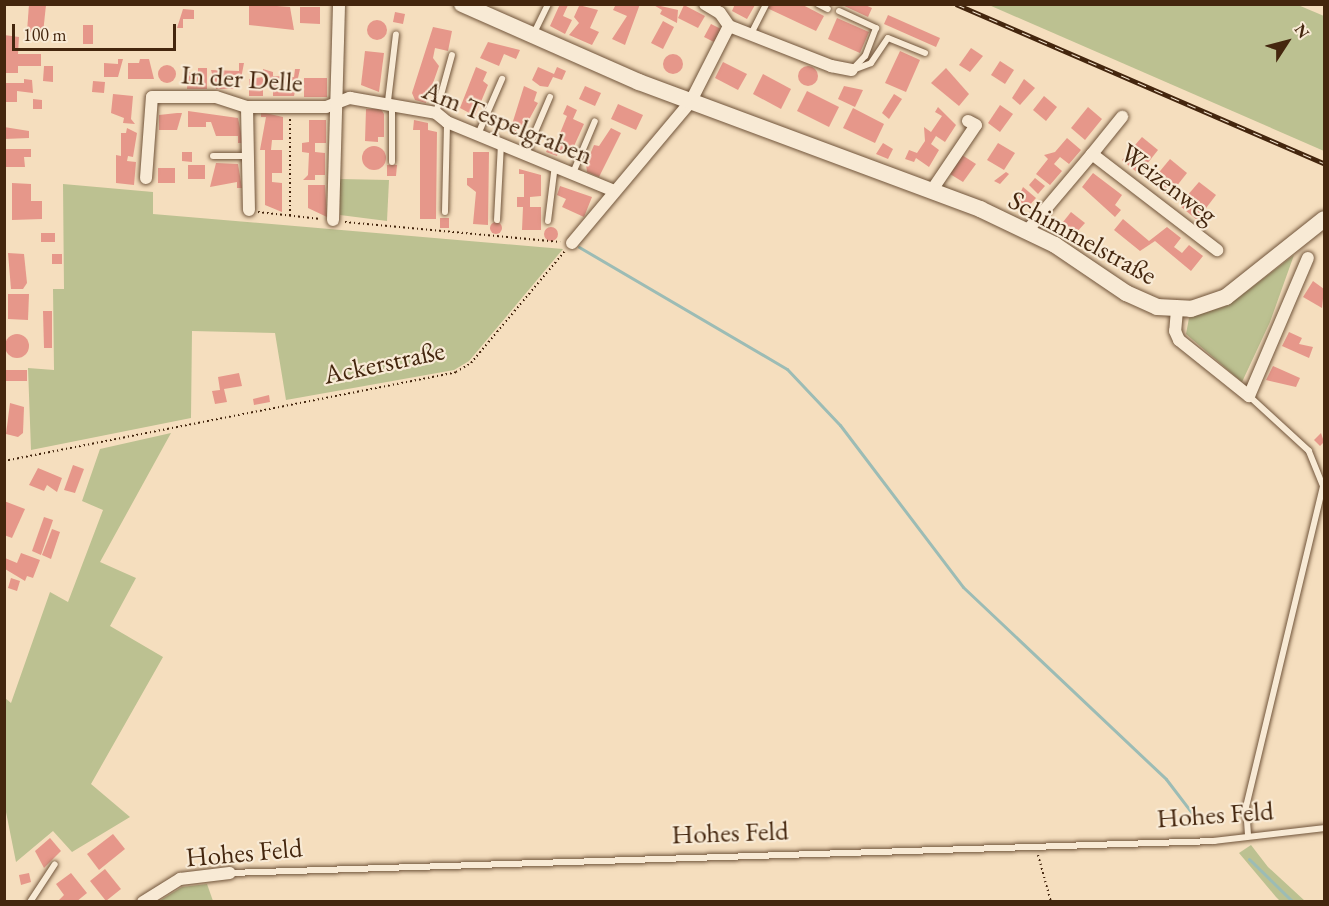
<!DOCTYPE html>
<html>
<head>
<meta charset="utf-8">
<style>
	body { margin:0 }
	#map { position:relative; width:1329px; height:906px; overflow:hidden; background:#f5debe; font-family:"EB Garamond",serif }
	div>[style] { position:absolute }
	.green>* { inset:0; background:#bcc191 }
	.stream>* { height:3px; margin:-1.5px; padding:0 1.5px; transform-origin:1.5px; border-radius:1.5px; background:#9cbcb5 }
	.building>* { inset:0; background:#e6978a }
	.round { border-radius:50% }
	.path>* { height:2px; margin-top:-1px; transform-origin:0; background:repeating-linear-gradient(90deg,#44260e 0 1.5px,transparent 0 4.5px) }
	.roads { filter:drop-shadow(0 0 2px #70543a) drop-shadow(0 0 2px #70543a) }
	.lane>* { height:6px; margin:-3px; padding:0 3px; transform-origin:3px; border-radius:3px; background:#f8ead5 }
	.street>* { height:12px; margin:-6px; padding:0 6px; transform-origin:6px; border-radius:6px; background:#f8ead5 }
	.secondary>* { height:16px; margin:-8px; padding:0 8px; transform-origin:8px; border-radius:8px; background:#f8ead5 }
	.rail>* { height:5px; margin-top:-2.5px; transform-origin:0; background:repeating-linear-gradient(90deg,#f8ead5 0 9px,#44260e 0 18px); box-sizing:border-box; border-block:2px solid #44260e }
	span { translate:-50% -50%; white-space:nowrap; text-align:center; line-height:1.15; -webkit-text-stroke:4.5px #f8ead5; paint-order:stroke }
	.street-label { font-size:27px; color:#44260e }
	.frame { position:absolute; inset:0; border:6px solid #44260e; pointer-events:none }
	.north { position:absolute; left:1257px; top:12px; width:60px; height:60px; -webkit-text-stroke:4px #f8ead5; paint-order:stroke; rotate:54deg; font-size:16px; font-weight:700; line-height:24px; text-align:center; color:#44260e }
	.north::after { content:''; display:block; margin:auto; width:21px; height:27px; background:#44260e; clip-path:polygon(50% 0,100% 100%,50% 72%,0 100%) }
	.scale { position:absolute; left:12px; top:24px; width:164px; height:27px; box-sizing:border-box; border:3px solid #44260e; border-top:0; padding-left:8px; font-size:18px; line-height:21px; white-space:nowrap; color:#44260e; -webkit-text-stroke:4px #f8ead5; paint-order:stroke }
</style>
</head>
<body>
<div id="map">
	<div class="green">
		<div style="clip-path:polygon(989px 5px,1298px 5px,1324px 16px,1324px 151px)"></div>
		<div style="clip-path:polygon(340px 179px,389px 180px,387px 221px,340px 215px)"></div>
		<div style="clip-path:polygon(63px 184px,153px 192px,153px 214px,563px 249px,469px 361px,454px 370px,286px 400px,275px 333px,192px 331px,191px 418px,31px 450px,28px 368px,54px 370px,53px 289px,64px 289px)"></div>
		<div style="clip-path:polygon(1294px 255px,1270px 322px,1242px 382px,1186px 334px,1189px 318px,1229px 305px)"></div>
		<div style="clip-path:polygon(171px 433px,100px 562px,136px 578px,110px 626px,163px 657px,91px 784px,130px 817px,72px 852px,53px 831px,16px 862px,5px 807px,5px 698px,11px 703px,50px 592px,68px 602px,103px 510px,82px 501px,100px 449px)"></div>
		<div style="clip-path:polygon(1251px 845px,1268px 867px,1305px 901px,1280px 901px,1276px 897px,1239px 853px)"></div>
		<div style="clip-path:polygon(207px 884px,213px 901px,159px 901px,182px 887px)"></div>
	</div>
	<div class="stream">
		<div style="left:579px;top:247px;width:241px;rotate:30.4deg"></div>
		<div style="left:787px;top:369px;width:77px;rotate:46.6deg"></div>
		<div style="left:840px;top:425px;width:203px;rotate:52.8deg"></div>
		<div style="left:963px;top:587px;width:279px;rotate:43.4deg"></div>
		<div style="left:1166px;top:779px;width:48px;rotate:52.7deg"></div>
		<div style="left:1249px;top:859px;width:62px;rotate:44.3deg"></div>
	</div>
	<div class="building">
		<div style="clip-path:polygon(29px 4px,46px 5px,43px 33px,27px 32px)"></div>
		<div style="clip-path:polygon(249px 4px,290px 7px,294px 30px,249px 25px)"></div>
		<div style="clip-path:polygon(560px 4px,568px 5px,563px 16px,572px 20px,565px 34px,550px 26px)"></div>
		<div style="clip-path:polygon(575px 4px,598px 10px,590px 28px,599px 32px,592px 45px,569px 35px,579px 23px,574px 17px,579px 6px)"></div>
		<div style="clip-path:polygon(616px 4px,640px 4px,625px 45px,612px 39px,627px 16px,613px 10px)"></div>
		<div style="clip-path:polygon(652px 4px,678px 10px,677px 23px,660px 14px,662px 10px)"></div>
		<div style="clip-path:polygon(735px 4px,753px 4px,755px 5px,747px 19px,732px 11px)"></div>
		<div style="clip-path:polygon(769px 4px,801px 4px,824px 16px,816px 31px,767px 8px)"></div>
		<div style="clip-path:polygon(840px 4px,863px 4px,872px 8px,868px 17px)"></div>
		<div style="clip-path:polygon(684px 5px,705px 16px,698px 28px,678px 18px)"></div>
		<div style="clip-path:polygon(300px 7px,320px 7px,320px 24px,300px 23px)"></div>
		<div style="clip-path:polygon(183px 9px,194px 10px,194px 19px,183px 19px,183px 28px,177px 28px)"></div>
		<div style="clip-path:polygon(395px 12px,405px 14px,403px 24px,393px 22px)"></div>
		<div style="clip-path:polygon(888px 15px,940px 38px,936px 47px,884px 24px)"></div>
		<div style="clip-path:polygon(837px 18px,869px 32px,860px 53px,828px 39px)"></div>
		<div class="round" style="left:367px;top:20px;width:20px;height:20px"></div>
		<div style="clip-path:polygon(663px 21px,674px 27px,663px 49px,651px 43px)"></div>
		<div style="clip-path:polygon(711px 24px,721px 29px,714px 42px,704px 37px)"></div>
		<div style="clip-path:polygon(83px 25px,93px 25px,93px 44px,83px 44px)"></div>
		<div style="clip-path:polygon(433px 27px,452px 31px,448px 51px,435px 48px,433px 58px,439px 66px,426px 103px,415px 100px,412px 93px)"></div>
		<div style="clip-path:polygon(4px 35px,19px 37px,18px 54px,41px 54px,41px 66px,18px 66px,18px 73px,4px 73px)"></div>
		<div style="clip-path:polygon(488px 42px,520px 50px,516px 59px,504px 54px,499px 66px,480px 58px)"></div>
		<div style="clip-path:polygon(971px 48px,983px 56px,970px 72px,959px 65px)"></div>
		<div style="clip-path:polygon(365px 51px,384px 53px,379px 92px,361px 85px)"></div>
		<div style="clip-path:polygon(900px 51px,920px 60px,906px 92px,885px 83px)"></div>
		<div class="round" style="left:663px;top:54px;width:20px;height:20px"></div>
		<div style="clip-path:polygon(118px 59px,123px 59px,118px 77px,104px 77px,104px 63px,118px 64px)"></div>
		<div style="clip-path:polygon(140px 59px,149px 59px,154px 79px,128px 79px,128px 63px,139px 63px)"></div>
		<div style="clip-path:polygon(1000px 61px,1014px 70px,1005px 84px,991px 75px)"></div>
		<div style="clip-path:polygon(723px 62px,747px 74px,738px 90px,715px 78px)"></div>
		<div style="clip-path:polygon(239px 63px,244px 63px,239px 89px,216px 89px,211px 70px,239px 71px)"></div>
		<div class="round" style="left:158px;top:65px;width:18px;height:18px"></div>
		<div class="round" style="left:798px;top:66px;width:20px;height:20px"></div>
		<div style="clip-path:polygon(44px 66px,53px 66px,53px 82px,43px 81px)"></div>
		<div style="clip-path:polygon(476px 67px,487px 72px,483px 81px,488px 85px,475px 116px,460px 108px)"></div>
		<div style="clip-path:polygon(538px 67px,554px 74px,557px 67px,566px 71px,562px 80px,553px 77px,548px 87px,540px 86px,532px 80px)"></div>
		<div style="clip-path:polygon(198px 68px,207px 68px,207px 89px,187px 89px,188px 72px,198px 72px)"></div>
		<div style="clip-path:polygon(946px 68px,969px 94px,959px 106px,931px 83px)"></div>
		<div style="clip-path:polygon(263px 69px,273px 72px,273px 76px,294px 77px,295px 69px,300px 69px,294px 96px,273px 96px,273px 83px,263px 83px,263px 96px,249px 96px,249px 79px,263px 77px)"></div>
		<div style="clip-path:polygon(763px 74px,791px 89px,781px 109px,753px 94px)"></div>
		<div style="clip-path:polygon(304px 78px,327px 78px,327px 97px,304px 97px)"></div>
		<div style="clip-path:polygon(24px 79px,32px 80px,33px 93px,17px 91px,17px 102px,4px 102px,4px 83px,24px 83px)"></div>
		<div style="clip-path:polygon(1024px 79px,1035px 88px,1020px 105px,1012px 98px)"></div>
		<div style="clip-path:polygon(93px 81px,105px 82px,104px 93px,92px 92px)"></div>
		<div style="clip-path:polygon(524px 86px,537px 92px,534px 101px,538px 103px,519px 138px,509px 134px)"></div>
		<div style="clip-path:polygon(585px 86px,601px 93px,595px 106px,579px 99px)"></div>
		<div style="clip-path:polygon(844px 86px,863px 90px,855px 107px,838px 99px)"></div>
		<div style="clip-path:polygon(807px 91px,839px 107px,829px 127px,797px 111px)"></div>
		<div style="clip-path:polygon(113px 94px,133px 96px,131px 119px,135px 124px,123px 123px,124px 118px,111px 113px)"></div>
		<div style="clip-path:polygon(894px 94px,902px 99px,889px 119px,882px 113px)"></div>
		<div style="clip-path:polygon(1044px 96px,1057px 107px,1046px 121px,1033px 110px)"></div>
		<div style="clip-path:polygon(33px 99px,42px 100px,42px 109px,33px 109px)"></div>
		<div style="clip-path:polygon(618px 104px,643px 115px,636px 130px,611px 119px)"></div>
		<div style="clip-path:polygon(567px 105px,577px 110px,573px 119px,584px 124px,570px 155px,559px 150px,557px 156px,546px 152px,549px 146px,554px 148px,567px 116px,563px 114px)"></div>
		<div style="clip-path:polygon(1000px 105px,1013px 114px,1000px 132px,988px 123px)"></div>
		<div style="clip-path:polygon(938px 107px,956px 125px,945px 142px,936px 136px,931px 144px,939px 150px,929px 167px,916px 158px,914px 162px,905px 159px,909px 150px,917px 153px,925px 141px,924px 127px,931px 132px,942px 116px,935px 112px)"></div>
		<div style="clip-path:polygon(1088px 107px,1102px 119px,1085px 140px,1071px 128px)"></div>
		<div style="clip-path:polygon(853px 108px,884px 124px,875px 143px,843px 128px)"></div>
		<div style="clip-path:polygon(366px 109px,381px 109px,384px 114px,384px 137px,378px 137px,378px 142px,365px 141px)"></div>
		<div style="clip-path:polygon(188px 111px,238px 118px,243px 143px,238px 143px,238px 136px,216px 136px,211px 122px,206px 122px,206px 127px,188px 127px)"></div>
		<div style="clip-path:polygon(261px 112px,283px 117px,283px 140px,272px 140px,271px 150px,282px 150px,282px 173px,272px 173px,272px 182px,282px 183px,282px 212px,265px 205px,265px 150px,260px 150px,266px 117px,261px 117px)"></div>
		<div style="clip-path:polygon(177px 113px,182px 113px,177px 130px,159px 130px,159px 115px)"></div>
		<div style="clip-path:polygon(309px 120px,326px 120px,326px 143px,315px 143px,315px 152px,325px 153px,325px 175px,315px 175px,315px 180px,303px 180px,308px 175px,309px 153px,302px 152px,302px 143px,309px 142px)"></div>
		<div style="clip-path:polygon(414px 120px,428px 123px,428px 130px,437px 132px,436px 219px,420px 219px,420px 130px,413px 130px)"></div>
		<div style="clip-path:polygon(4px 127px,29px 131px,29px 138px,4px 139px)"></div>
		<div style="clip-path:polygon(127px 128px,137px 133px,133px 157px,128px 156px,127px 161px,136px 162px,134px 185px,116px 183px,116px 155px,121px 156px,121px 133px,126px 133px)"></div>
		<div style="clip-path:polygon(611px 128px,621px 133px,599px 177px,587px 172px,586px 164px,594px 145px,599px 146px)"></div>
		<div style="clip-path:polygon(1142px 137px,1158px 150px,1139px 174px,1122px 160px)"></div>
		<div style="clip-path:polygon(1067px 138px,1081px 150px,1069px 164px,1060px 157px,1054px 164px,1062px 171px,1050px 185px,1036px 174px,1048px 159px,1044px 155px,1055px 152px)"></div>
		<div style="clip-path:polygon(883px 143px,893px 149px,888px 159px,876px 154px)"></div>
		<div style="clip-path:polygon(998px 143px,1015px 153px,1004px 170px,987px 160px)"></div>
		<div class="round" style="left:362px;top:146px;width:24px;height:24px"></div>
		<div style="clip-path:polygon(4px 149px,31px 149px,31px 157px,24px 157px,25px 167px,4px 167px)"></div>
		<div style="clip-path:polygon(182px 152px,192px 152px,192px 162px,182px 161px)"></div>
		<div style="clip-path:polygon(473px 152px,489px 152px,488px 225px,473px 224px,476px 192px,467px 185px,467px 178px,473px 178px)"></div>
		<div style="clip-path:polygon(962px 155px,976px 164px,963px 182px,950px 174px)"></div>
		<div style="clip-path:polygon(1170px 159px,1187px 173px,1168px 197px,1151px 182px)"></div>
		<div style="clip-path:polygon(216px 163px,238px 164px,242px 188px,237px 188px,237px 182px,210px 187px)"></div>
		<div style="clip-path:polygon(188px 165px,205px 165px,205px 179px,188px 179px)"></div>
		<div style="clip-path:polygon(387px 165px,397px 165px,396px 176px,387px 176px)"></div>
		<div style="clip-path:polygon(158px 168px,175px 168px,175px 183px,158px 183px)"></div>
		<div style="clip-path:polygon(519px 169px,541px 175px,541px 196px,530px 197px,530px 207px,541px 207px,541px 230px,522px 230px,523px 207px,517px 207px,517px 197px,524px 197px,524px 174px,519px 174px)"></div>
		<div style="clip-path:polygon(1006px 172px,1009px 174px,1000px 184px,994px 181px)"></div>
		<div style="clip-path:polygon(1093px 173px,1122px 195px,1115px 205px,1121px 210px,1115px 217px,1082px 187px)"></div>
		<div style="clip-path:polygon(1035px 178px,1045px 186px,1038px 194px,1029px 185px)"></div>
		<div style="clip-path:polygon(1199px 182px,1216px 195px,1197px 220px,1179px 205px)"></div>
		<div style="clip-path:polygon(12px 183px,31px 184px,31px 201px,42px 201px,42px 219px,12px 220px)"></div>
		<div style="clip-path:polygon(308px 185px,325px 185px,327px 217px,308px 208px)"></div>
		<div style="clip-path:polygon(560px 186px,592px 197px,584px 217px,562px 207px,566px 199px,557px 195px)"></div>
		<div style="clip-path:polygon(1023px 187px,1036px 198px,1027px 208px,1017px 200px)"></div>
		<div style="clip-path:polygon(1071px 212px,1085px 223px,1076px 233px,1063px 222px)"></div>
		<div style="clip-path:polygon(440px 218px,449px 218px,449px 228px,440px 228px)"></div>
		<div style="clip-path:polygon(1123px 219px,1149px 241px,1167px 227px,1181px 238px,1174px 247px,1182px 253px,1189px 245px,1203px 256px,1191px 271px,1155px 241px,1140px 251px,1114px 230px)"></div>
		<div class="round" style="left:490px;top:222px;width:12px;height:12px"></div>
		<div class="round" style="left:544px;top:227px;width:14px;height:14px"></div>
		<div style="clip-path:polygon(41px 233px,55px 233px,55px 242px,41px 242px)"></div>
		<div style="clip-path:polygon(8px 253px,24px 254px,27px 283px,23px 289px,11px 289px)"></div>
		<div style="clip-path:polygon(52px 254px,62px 254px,62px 264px,52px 264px)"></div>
		<div style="clip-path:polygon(1313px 281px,1324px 289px,1322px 308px,1303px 297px)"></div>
		<div style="clip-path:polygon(8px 294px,29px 294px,28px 320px,8px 319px)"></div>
		<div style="clip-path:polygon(43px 311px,52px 311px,52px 348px,44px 348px)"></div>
		<div style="clip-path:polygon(1289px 332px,1302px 338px,1299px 344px,1313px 347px,1309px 358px,1282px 346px)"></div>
		<div class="round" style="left:5px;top:334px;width:24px;height:24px"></div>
		<div style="clip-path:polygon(1273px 366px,1300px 378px,1296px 387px,1266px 380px)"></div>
		<div style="clip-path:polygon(4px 370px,27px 370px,27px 381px,5px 381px)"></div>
		<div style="clip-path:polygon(239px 373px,242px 386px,224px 389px,227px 402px,215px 404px,212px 391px,220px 390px,218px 377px)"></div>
		<div style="clip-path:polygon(269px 395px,270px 402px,254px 405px,253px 399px)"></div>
		<div style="clip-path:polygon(10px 403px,24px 407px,23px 433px,18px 437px,6px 434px)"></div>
		<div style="clip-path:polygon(1321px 433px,1324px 442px,1320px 446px,1314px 440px)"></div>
		<div style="clip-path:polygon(73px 465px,84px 469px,75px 493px,64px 490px)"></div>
		<div style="clip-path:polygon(38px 468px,62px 478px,57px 492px,47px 485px,44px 491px,29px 485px)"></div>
		<div style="clip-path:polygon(4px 501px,25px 509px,12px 538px,4px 535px)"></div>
		<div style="clip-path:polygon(44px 517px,53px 520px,41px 555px,32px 551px)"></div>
		<div style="clip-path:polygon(52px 529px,60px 532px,51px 559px,42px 555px)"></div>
		<div style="clip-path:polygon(21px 553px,40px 560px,33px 578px,27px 576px,25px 581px,5px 569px,5px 558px,17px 563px)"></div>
		<div style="clip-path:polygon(11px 578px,20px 581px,17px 591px,8px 588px)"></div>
		<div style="clip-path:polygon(113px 834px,125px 849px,99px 870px,87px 854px)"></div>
		<div style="clip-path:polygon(50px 838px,61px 851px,44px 868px,35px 851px)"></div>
		<div style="clip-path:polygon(105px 869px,121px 889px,106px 901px,90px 881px)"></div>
		<div style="clip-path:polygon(29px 873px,31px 882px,21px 885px,19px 875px)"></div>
		<div style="clip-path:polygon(71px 873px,87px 893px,76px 902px,57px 902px,64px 895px,56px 884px)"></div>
	</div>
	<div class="path">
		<div style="left:258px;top:212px;width:63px;rotate:6.3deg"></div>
		<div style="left:290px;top:215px;width:96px;rotate:-90deg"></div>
		<div style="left:345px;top:222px;width:216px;rotate:5.3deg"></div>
		<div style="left:4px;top:461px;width:461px;rotate:-11.1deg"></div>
		<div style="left:456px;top:372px;width:17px;rotate:-31deg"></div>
		<div style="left:471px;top:363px;width:146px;rotate:-50deg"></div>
		<div style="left:1038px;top:855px;width:49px;rotate:74.5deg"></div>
	</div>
	<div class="roads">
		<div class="lane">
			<div style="left:818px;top:4px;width:11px;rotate:27deg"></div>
			<div style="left:839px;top:11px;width:41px;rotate:24.7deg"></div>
			<div style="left:876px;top:28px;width:30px;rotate:111deg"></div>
			<div style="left:865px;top:56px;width:19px;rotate:133deg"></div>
			<div style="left:751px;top:34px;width:34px;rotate:-63deg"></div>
			<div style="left:533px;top:35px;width:34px;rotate:-64deg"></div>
			<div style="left:853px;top:70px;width:19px;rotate:-21deg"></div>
			<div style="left:871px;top:63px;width:30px;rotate:-56deg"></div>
			<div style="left:888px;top:38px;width:40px;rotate:22deg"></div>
			<div style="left:388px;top:101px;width:67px;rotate:-83.2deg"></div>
			<div style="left:436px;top:113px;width:60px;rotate:-74.6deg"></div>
			<div style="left:479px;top:132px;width:58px;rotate:-66.5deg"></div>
			<div style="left:526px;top:153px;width:61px;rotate:-66.8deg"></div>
			<div style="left:213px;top:156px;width:34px"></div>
			<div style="left:392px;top:162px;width:56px;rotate:-90deg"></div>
			<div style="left:573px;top:173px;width:56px;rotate:-67.1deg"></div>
			<div style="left:445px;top:212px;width:89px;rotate:-88.7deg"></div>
			<div style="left:497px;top:220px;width:77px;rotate:-87deg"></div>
			<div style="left:548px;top:221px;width:56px;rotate:-82.9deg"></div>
			<div style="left:1248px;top:835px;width:28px;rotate:-94deg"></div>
			<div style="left:1246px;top:807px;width:330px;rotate:-76.5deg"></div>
			<div style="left:1323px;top:486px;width:38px;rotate:-112deg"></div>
			<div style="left:1309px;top:451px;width:81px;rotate:-137.5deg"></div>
			<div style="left:230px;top:873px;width:985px;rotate:-1.86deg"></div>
			<div style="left:1214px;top:841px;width:111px;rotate:-6.7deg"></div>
			<div style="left:30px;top:902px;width:45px;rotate:-56.7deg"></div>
		</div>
		<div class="street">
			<div style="left:705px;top:4px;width:17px;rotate:31deg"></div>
			<div style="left:720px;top:13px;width:16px;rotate:55deg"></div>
			<div style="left:247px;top:107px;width:103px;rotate:88.9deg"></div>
			<div style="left:1092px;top:154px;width:48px;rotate:-51deg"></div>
			<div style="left:146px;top:178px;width:81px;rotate:-85.8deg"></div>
			<div style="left:152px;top:97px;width:64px"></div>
			<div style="left:216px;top:97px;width:33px;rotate:18deg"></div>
			<div style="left:247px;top:107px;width:79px"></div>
			<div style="left:326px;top:107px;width:26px;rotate:-21deg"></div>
			<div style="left:350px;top:98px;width:87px;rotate:9.9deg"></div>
			<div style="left:436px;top:113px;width:14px;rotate:39deg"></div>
			<div style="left:447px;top:122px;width:181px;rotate:22.4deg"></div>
			<div style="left:932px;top:190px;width:78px;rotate:-55.9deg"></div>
			<div style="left:976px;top:125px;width:9px;rotate:-153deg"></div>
			<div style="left:333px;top:220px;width:216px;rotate:-88.4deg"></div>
			<div style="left:1027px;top:231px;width:101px;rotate:-49.8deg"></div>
			<div style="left:1092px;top:154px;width:158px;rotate:37.5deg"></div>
			<div style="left:572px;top:243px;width:185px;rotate:-50deg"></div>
			<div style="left:691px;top:101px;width:84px;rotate:-63.1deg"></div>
			<div style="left:729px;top:26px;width:110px;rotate:21.4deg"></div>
			<div style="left:831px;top:66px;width:21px;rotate:11deg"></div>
			<div style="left:1177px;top:310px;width:21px;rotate:95deg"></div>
			<div style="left:1175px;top:331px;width:10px;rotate:66deg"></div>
			<div style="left:1179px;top:340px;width:90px;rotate:38.7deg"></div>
			<div style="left:1249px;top:396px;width:150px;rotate:-66.9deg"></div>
			<div style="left:143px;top:902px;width:44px;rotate:-31.9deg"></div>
			<div style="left:180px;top:879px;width:50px;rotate:-6.8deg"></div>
		</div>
		<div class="secondary">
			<div style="left:462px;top:4px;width:193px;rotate:23.8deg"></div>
			<div style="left:639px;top:82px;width:364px;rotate:20.4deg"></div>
			<div style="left:980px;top:209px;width:83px;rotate:25.6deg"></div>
			<div style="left:1055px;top:245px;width:86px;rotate:34.1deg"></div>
			<div style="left:1126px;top:293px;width:34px;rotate:24deg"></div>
			<div style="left:1157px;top:307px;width:34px;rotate:3deg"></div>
			<div style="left:1191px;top:309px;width:37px;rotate:-19deg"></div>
			<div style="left:1226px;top:297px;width:125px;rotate:-38.5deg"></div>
		</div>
	</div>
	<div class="rail">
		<div style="left:956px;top:4px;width:401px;rotate:23.4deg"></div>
	</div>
	<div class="street-label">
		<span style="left:242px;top:78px;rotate:4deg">In der Delle</span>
		<span style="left:508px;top:122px;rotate:22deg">Am Tespelgraben</span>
		<span style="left:1169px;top:183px;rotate:37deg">Weizenweg</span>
		<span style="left:1083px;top:237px;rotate:29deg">Schimmelstraße</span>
		<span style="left:384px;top:362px;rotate:-12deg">Ackerstraße</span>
		<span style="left:1215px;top:814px;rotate:-4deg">Hohes Feld</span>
		<span style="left:730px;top:832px;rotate:-2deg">Hohes Feld</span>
		<span style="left:244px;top:852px;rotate:-5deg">Hohes Feld</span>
	</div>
	<div class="frame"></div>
	<div class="north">N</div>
	<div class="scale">100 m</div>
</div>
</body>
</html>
